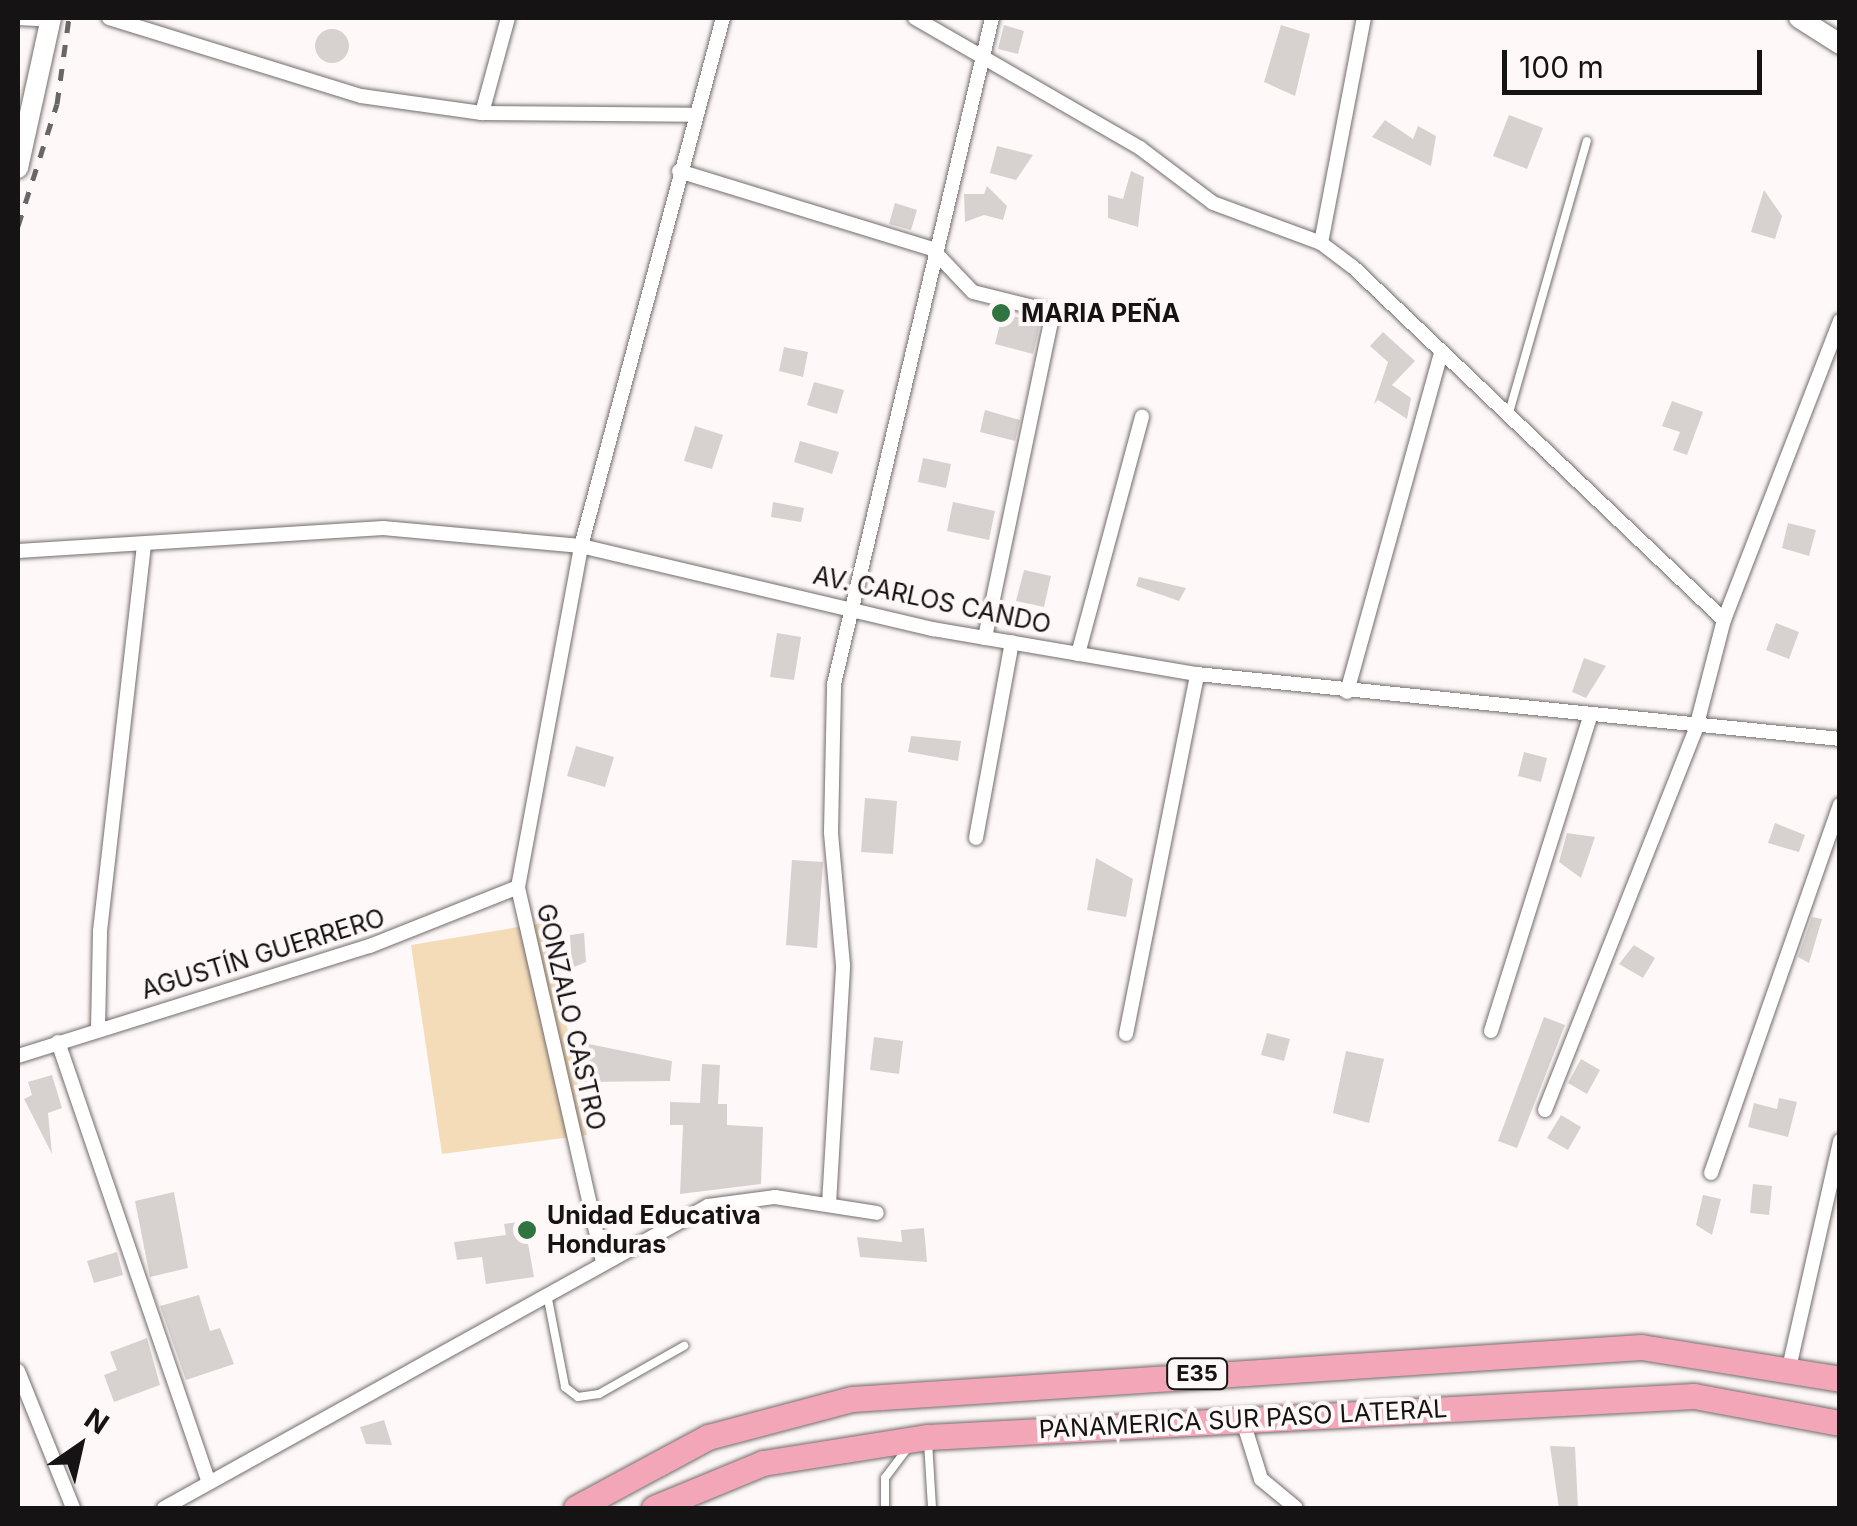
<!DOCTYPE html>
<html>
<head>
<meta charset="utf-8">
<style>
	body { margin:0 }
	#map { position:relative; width:1857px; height:1526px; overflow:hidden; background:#fef9f8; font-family:Inter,sans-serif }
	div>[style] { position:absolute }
	.green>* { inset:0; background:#f5dcb9 }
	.building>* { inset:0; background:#d7d2cf }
	.round { border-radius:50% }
	.roads { filter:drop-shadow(0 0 2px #726c6b) drop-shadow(0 0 2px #726c6b) }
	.lane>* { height:8px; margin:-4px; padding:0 4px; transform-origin:4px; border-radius:4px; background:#fff }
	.street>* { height:14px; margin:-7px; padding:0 7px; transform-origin:7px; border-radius:7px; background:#fff }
	.secondary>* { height:20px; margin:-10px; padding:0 10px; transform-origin:10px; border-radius:10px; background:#fff }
	.highway>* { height:25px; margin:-12.5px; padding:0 12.5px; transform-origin:12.5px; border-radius:12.5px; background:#f2a6b7 }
	.rail>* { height:5px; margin-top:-2.5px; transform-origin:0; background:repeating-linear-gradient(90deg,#696666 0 12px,transparent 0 24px) }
	.dots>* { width:28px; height:28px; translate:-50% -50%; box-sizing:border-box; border:5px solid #fef9f8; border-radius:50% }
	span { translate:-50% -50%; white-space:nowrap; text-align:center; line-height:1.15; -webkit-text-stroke:8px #fef9f8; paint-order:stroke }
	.shield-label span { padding:2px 8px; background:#fef9f8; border:2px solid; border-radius:8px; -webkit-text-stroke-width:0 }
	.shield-label { font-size:22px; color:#151313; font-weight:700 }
	.poi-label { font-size:25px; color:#151313; font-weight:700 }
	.left { translate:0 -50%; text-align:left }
	.street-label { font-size:25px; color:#151313 }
	.frame { position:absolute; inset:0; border:20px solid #151313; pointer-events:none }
	.north { position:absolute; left:30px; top:1396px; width:100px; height:100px; -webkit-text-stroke:8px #fef9f8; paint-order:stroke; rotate:34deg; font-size:28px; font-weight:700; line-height:40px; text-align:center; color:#151313 }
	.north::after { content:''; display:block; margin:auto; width:35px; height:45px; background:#151313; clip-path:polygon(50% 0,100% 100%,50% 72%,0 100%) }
	.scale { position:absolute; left:1502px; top:50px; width:260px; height:45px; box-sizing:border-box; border:5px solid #151313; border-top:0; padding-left:12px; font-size:30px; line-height:35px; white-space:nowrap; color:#151313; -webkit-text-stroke:8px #fef9f8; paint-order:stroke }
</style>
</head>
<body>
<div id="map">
	<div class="green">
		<div style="clip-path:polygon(548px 922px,587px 1135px,442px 1154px,411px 945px)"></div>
	</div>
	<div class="building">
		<div style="clip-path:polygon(1004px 25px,1024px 31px,1018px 54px,998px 49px)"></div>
		<div style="clip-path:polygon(1281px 25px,1310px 34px,1295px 96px,1264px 82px)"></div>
		<div class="round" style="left:315px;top:29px;width:34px;height:34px"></div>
		<div style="clip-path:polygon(1509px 115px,1543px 128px,1527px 169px,1493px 156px)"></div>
		<div style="clip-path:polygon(1385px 120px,1413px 139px,1418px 126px,1436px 136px,1431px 166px,1372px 137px)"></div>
		<div style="clip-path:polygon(997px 146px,1033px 155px,1016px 180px,990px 173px)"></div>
		<div style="clip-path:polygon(1131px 171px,1144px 177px,1138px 227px,1108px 218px,1108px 195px,1123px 199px)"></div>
		<div style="clip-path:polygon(987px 186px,1007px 206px,1003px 220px,984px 215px,965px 222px,964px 194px,984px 194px)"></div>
		<div style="clip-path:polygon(1764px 190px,1782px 216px,1775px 239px,1751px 232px)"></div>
		<div style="clip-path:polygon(895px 203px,917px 210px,911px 230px,889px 224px)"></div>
		<div style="clip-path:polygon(1002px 315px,1041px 320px,1033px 354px,995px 344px)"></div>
		<div style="clip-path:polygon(1383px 332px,1415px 361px,1392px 385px,1411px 398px,1407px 419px,1378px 400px,1374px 404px,1388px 362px,1370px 346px)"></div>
		<div style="clip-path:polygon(784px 347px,808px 352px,803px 377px,779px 371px)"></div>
		<div style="clip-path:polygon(814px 382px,844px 390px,837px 414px,807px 405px)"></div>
		<div style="clip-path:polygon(1672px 401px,1703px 412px,1687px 455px,1673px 450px,1680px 432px,1662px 426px)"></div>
		<div style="clip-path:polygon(985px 410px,1020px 420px,1015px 441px,980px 432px)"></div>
		<div style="clip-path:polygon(695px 426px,723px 435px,712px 469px,684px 461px)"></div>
		<div style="clip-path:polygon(800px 441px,839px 452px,832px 474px,794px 462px)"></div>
		<div style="clip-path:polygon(923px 458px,951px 464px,946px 488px,918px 482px)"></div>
		<div style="clip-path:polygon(773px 502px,804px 508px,801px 522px,771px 517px)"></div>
		<div style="clip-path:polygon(953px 502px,995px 511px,989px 540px,947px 531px)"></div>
		<div style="clip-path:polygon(1788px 523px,1816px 530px,1809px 556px,1782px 548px)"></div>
		<div style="clip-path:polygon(1024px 570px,1051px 576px,1044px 607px,1016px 601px)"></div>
		<div style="clip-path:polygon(1139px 577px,1186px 588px,1179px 601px,1136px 586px)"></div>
		<div style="clip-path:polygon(1776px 623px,1799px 632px,1789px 659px,1766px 650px)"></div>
		<div style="clip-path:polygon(777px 633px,801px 637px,794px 680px,770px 677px)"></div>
		<div style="clip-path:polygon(1584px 658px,1606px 666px,1586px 698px,1572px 692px)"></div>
		<div style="clip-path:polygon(911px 736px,961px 741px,958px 761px,908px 752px)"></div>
		<div style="clip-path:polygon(576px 746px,614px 757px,605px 787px,567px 776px)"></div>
		<div style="clip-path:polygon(1524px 752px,1547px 758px,1541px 782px,1518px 776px)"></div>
		<div style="clip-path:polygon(865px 798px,897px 801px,893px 854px,861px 852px)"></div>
		<div style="clip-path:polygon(1775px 823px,1805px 835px,1799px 852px,1768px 843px)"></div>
		<div style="clip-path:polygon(1567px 833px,1595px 837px,1581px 878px,1559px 862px)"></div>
		<div style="clip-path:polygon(1096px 858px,1133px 879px,1126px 917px,1087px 910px)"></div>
		<div style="clip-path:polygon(792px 860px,823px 862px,817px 948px,786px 945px)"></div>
		<div style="clip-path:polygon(1812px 917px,1822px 919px,1809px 963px,1798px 957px)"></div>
		<div style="clip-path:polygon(584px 933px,586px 962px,572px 968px,570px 935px)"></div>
		<div style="clip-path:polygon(1634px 945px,1655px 958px,1643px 978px,1619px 964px)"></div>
		<div style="clip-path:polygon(1544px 1017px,1565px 1025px,1517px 1148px,1498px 1141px)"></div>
		<div style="clip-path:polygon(1267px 1033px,1290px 1039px,1284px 1061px,1261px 1055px)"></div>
		<div style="clip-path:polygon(874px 1037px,903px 1041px,899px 1074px,870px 1070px)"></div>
		<div style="clip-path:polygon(589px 1044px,672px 1061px,670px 1081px,585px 1082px)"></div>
		<div style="clip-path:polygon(1346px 1051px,1384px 1059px,1369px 1123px,1333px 1113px)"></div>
		<div style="clip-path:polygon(1581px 1059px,1600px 1070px,1587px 1094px,1568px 1083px)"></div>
		<div style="clip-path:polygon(702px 1064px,720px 1065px,718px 1104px,727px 1104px,727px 1125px,763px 1127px,761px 1184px,680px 1194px,683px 1125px,670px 1125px,670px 1102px,700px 1103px)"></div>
		<div style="clip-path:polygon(52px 1075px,62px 1108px,48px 1113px,52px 1154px,24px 1099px,32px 1095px,28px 1082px)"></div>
		<div style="clip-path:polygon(1779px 1098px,1797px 1102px,1788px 1137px,1748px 1127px,1754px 1103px,1777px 1109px)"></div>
		<div style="clip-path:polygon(1561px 1115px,1581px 1127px,1568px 1150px,1547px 1138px)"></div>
		<div style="clip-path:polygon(1753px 1184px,1772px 1186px,1769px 1215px,1750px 1213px)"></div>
		<div style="clip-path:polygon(174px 1192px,188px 1268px,150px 1277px,135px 1201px)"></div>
		<div style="clip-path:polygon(1703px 1195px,1721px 1199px,1712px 1235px,1696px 1225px)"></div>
		<div style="clip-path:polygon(524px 1221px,534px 1277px,486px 1284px,482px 1257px,457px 1260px,454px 1242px,506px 1235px,504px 1224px)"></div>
		<div style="clip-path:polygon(924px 1228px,927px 1262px,860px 1257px,857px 1237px,902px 1242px,901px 1230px)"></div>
		<div style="clip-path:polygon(117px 1252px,123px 1275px,94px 1283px,87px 1261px)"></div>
		<div style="clip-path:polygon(199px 1295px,210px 1331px,220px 1328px,234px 1364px,186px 1380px,160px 1306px)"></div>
		<div style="clip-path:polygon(147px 1338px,160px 1385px,114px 1402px,104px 1375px,117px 1370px,110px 1352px)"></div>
		<div style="clip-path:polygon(384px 1420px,392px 1445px,366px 1444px,360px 1427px)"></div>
		<div style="clip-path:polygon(1550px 1446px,1575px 1447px,1578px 1508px,1559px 1508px)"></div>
	</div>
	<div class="roads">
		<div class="lane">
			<div style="left:1508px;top:416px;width:286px;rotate:-74deg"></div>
			<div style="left:547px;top:1294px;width:95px;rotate:79deg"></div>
			<div style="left:565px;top:1387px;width:16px;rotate:38deg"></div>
			<div style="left:578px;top:1397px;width:21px;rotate:-8deg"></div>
			<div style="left:599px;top:1394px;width:98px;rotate:-29.5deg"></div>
			<div style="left:928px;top:1442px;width:66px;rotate:86.5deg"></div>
			<div style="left:885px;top:1508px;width:30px;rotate:-90deg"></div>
			<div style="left:885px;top:1478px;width:38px;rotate:-53deg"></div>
		</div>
		<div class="street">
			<div style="left:18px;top:18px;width:33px;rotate:3deg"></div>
			<div style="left:109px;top:18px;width:264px;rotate:17.2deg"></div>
			<div style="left:361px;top:96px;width:122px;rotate:8deg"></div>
			<div style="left:482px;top:113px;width:212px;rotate:0.5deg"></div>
			<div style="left:915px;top:18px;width:260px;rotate:30deg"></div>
			<div style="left:1140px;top:148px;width:91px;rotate:37deg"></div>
			<div style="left:1213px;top:203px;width:115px;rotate:20.3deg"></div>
			<div style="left:1321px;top:243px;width:40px;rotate:37deg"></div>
			<div style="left:1353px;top:267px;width:512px;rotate:43.58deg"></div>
			<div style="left:482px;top:113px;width:98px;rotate:-74.7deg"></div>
			<div style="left:679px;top:171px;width:265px;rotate:17.1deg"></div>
			<div style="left:932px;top:249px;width:59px;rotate:46.4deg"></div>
			<div style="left:973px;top:292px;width:82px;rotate:14deg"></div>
			<div style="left:1053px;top:312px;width:333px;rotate:101.8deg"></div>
			<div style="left:1321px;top:243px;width:229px;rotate:-79.2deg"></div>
			<div style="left:18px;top:551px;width:366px;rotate:-3.6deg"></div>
			<div style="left:383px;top:528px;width:199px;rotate:5.2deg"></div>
			<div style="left:581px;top:546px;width:362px;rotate:13.3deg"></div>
			<div style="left:933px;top:629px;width:268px;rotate:9.7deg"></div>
			<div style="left:1197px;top:674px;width:646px;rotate:5.77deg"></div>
			<div style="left:1078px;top:654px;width:246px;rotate:-74.9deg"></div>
			<div style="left:1347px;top:692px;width:351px;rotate:-74.5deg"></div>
			<div style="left:976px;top:838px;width:199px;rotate:-79.6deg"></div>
			<div style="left:98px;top:1029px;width:98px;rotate:-88.8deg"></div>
			<div style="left:100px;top:931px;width:389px;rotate:-83.5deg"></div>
			<div style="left:1491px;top:1031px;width:329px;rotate:-72.5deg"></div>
			<div style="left:1126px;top:1034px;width:367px;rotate:-78.8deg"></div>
			<div style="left:58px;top:1042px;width:465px;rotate:71.1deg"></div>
			<div style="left:18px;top:1056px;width:369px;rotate:-17.4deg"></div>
			<div style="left:370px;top:946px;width:159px;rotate:-21.7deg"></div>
			<div style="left:1545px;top:1110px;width:411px;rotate:-68.4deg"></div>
			<div style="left:1696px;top:728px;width:112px;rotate:-75.5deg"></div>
			<div style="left:1724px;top:620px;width:321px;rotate:-68.8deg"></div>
			<div style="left:1711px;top:1173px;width:390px;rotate:-70.7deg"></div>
			<div style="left:829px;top:1204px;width:239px;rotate:-86.6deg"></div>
			<div style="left:843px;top:965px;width:134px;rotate:-95.2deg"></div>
			<div style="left:831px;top:832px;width:148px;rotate:-88.8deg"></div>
			<div style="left:834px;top:684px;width:684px;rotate:-76.65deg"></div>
			<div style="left:603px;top:1262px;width:385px;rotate:-102.8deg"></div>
			<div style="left:518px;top:887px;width:347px;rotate:-79.5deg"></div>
			<div style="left:581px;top:546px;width:547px;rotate:-74.95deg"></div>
			<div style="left:1789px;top:1368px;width:233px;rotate:-77.3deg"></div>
			<div style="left:18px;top:1371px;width:148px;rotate:68.1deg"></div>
			<div style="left:1242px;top:1418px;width:64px;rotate:72.7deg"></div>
			<div style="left:1261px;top:1479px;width:45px;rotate:39.6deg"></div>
			<div style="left:164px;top:1508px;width:622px;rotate:-29.04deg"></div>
			<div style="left:708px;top:1206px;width:68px;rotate:-7.7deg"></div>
			<div style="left:775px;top:1197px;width:103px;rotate:8.9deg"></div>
		</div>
		<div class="secondary">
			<div style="left:1799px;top:18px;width:49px;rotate:32.4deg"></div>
			<div style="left:18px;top:168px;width:154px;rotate:-77.6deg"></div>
		</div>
		<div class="highway">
			<div style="left:576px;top:1508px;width:150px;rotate:-28.3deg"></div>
			<div style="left:708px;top:1437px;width:149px;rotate:-14.8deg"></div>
			<div style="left:852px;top:1399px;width:791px;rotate:-3.77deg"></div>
			<div style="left:1641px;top:1347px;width:202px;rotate:9.1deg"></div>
			<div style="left:654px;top:1508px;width:118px;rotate:-22.4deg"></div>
			<div style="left:763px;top:1463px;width:167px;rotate:-9deg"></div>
			<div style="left:928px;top:1437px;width:767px;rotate:-3.06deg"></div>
			<div style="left:1694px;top:1396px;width:148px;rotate:10.5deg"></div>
		</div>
	</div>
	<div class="rail">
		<div style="left:18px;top:226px;width:128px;rotate:-72.3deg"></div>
		<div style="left:57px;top:104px;width:87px;rotate:-82.1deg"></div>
	</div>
	<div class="dots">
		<div style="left:1001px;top:313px;background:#307541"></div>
		<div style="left:527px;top:1230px;background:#307541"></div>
	</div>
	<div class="shield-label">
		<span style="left:1197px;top:1374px">E35</span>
	</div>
	<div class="poi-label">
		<span class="left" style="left:1021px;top:313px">MARIA PEÑA</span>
		<span class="left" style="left:547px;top:1230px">Unidad Educativa<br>Honduras</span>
	</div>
	<div class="street-label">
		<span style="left:932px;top:600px;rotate:12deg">AV. CARLOS CANDO</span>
		<span style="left:263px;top:954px;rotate:-17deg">AGUSTÍN GUERRERO</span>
		<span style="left:571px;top:1017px;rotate:77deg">GONZALO CASTRO</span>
		<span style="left:1243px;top:1419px;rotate:-3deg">PANAMERICA SUR PASO LATERAL</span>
	</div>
	<div class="frame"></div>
	<div class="north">N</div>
	<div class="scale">100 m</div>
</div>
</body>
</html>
